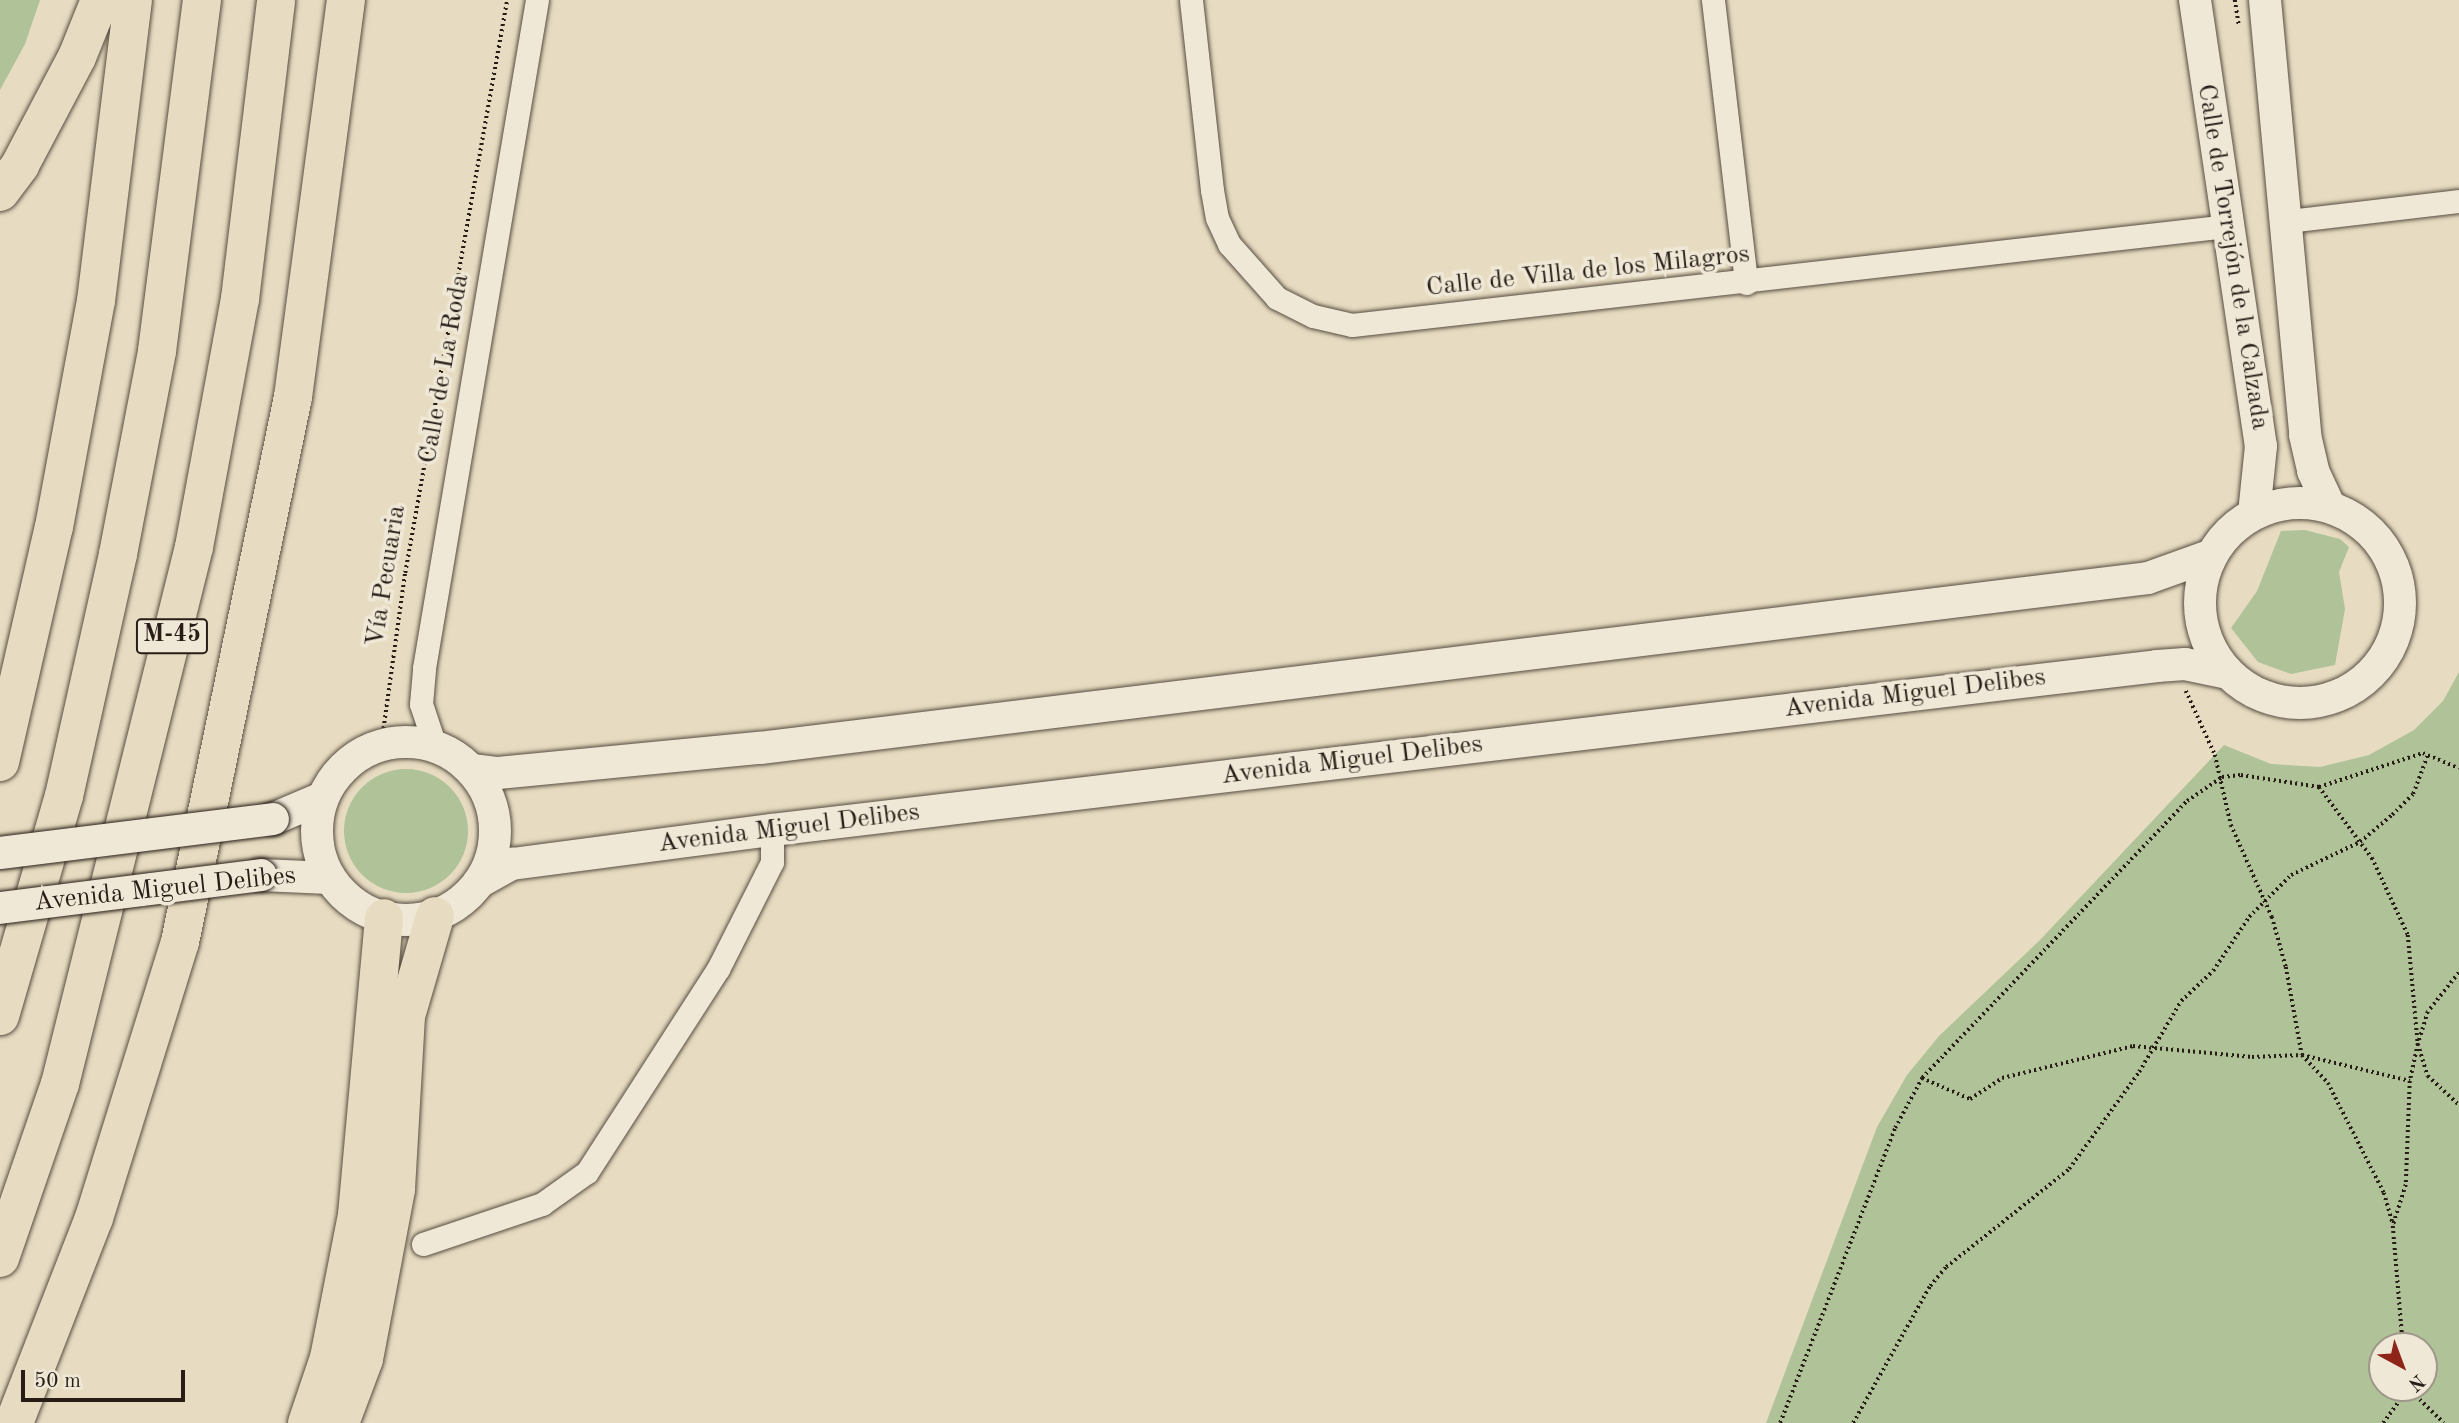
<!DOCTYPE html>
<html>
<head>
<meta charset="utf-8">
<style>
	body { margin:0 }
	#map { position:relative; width:2459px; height:1423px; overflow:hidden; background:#e7dcc1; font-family:"Old Standard TT",serif }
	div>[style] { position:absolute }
	.green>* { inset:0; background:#afc298 }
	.round { border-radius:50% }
	.path>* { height:3.5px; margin-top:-1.75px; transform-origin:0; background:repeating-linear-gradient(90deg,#281d16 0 2px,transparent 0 5.5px) }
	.roads { filter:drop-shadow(0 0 2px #584d41) drop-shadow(0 0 2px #584d41) }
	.minor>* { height:23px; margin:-11.5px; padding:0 11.5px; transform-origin:11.5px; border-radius:11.5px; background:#efe8d7 }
	.secondary>* { height:32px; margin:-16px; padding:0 16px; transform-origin:16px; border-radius:16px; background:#efe8d7 }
	.secondary>.ring { margin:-16px; padding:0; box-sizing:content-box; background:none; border:32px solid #efe8d7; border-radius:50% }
	.motorway>* { height:38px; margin:-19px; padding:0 19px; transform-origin:19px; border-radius:19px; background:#e7dcc1 }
	.bridges { filter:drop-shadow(0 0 2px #281d16) drop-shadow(0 0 2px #281d16) }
	.secondary-bridge>* { height:32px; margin:-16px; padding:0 16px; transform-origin:16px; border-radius:16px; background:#efe8d7 }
	span { translate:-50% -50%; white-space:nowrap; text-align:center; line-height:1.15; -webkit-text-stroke:7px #efe8d7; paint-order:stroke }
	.shield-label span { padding:2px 5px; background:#efe8d7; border:2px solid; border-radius:5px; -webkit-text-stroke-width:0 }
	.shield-label { font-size:24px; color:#281d16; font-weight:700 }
	.street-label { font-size:26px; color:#281d16 }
	.north { position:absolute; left:2368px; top:1332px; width:70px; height:70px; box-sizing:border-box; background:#efe8d7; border:2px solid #9f978a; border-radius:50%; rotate:139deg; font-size:19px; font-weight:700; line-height:28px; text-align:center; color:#281d16 }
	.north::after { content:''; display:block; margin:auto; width:24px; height:32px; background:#8f2418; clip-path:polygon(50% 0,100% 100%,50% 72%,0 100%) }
	.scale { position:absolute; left:21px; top:1370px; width:164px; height:32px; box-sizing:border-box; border:4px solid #281d16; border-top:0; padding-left:9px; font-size:21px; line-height:24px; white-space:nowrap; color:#281d16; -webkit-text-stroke:5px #efe8d7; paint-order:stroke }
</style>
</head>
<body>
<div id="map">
	<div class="green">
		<div style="clip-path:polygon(0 0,40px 0,25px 44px,0 90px)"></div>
		<div style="clip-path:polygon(2305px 530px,2340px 539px,2349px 547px,2339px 572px,2345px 609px,2335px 665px,2291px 674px,2258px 662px,2231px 628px,2257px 591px,2281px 531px)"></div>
		<div style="clip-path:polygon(evenodd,2459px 672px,2459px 1423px,1766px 1423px,1877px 1127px,1907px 1075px,1939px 1036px,2040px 940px,2224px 745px,2271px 764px,2320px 767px,2369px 755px,2414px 730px,2443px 701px,2459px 672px,2382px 1346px,2424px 1346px,2424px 1388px,2382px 1388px,2382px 1346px)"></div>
		<div class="round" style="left:344px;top:769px;width:124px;height:124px"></div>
	</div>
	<div class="path">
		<div style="left:2235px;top:0;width:26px;rotate:81deg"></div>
		<div style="left:2186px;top:691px;width:70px;rotate:65.6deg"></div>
		<div style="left:2215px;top:755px;width:72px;rotate:77.1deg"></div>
		<div style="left:2231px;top:825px;width:101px;rotate:66deg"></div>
		<div style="left:2272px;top:917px;width:52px;rotate:74.4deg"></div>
		<div style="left:2286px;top:967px;width:89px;rotate:79.7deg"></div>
		<div style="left:2302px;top:1055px;width:38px;rotate:47deg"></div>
		<div style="left:2328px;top:1083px;width:123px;rotate:63deg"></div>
		<div style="left:2384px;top:1193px;width:33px;rotate:74deg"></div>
		<div style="left:381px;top:745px;width:174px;rotate:-82.1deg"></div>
		<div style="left:405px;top:573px;width:582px;rotate:-79.91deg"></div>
		<div style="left:2319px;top:787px;width:89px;rotate:53.3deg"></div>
		<div style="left:2372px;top:858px;width:85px;rotate:64.9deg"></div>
		<div style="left:2408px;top:935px;width:109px;rotate:84.8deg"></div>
		<div style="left:2418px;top:1044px;width:38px;rotate:102deg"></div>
		<div style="left:2410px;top:1081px;width:104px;rotate:92.2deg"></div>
		<div style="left:2406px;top:1185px;width:43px;rotate:107.6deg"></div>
		<div style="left:2393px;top:1226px;width:120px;rotate:85.2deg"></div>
		<div style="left:2459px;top:973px;width:50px;rotate:128.5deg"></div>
		<div style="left:2428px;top:1012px;width:34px;rotate:107deg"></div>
		<div style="left:2418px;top:1044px;width:34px;rotate:73deg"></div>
		<div style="left:2428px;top:1076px;width:42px;rotate:43.1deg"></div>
		<div style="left:1922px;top:1078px;width:52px;rotate:23.6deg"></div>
		<div style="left:1970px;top:1099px;width:38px;rotate:-33deg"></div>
		<div style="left:2002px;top:1078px;width:135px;rotate:-13.7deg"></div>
		<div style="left:2133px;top:1046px;width:120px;rotate:5.3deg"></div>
		<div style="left:2252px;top:1057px;width:50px;rotate:-2.3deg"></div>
		<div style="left:2302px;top:1055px;width:111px;rotate:13.5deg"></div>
		<div style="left:2408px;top:1388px;width:50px;rotate:44.2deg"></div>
		<div style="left:1780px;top:1423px;width:317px;rotate:-68.7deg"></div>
		<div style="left:1895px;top:1128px;width:57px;rotate:-61.6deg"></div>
		<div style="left:1922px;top:1078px;width:383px;rotate:-46.3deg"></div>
		<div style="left:2187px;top:801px;width:42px;rotate:-34.4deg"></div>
		<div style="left:2222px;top:777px;width:19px;rotate:-6deg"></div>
		<div style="left:2241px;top:775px;width:79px;rotate:8.7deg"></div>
		<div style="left:2319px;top:787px;width:109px;rotate:-18.1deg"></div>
		<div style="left:2423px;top:753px;width:39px;rotate:23deg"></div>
		<div style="left:1853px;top:1423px;width:157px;rotate:-60.7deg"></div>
		<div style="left:1930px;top:1286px;width:25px;rotate:-50deg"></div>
		<div style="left:1946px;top:1267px;width:157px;rotate:-38.5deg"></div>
		<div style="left:2069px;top:1169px;width:120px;rotate:-54.2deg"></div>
		<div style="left:2139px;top:1072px;width:82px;rotate:-59.4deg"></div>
		<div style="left:2181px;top:1001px;width:44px;rotate:-43.2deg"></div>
		<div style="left:2213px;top:971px;width:65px;rotate:-56.3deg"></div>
		<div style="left:2249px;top:917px;width:59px;rotate:-45deg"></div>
		<div style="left:2291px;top:875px;width:76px;rotate:-25.6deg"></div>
		<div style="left:2360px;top:842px;width:42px;rotate:-40.2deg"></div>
		<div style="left:2392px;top:815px;width:30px;rotate:-45deg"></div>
		<div style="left:2413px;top:794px;width:43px;rotate:-69.4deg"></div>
		<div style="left:2383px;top:1423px;width:42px;rotate:-53.7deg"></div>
	</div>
	<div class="roads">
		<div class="minor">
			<div style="left:1191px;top:0;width:191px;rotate:83.7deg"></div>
			<div style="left:1212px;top:190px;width:28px;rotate:80deg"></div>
			<div style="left:1217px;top:218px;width:29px;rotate:65deg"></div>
			<div style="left:1229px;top:244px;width:72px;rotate:48.4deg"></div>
			<div style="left:1277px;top:298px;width:40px;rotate:26.6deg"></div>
			<div style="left:1313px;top:316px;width:40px;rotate:13deg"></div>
			<div style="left:1352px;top:325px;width:882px;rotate:-6.45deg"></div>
			<div style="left:1713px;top:0;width:285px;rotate:83.3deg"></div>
			<div style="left:2288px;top:221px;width:172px;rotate:-6.7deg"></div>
			<div style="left:435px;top:746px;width:44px;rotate:-108.4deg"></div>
			<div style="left:421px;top:704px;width:36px;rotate:-85deg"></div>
			<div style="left:424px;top:668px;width:677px;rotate:-80.4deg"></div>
			<div style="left:423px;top:1244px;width:126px;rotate:-18.6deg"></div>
			<div style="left:542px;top:1204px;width:55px;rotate:-35.4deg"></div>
			<div style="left:587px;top:1172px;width:242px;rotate:-57.2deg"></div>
			<div style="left:718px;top:969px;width:120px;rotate:-63.2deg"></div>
			<div style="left:772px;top:862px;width:32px;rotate:-90deg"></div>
		</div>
		<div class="secondary">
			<div style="left:2195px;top:0;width:451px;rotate:81.6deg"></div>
			<div style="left:2261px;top:446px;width:68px;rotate:95.9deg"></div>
			<div style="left:2265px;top:0;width:437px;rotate:84.7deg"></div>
			<div style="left:2305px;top:435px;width:37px;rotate:77deg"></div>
			<div style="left:2313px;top:471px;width:38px;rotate:65deg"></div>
			<div class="ring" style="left:2200px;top:503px;width:168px;height:168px"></div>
			<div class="ring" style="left:317px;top:742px;width:146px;height:146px"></div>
			<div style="left:472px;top:770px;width:26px;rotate:7deg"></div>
			<div style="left:498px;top:773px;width:263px;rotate:-5.5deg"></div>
			<div style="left:760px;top:748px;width:1398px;rotate:-6.98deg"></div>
			<div style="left:2148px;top:578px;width:68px;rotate:-19.8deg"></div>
			<div style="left:273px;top:819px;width:53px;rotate:-23.2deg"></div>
			<div style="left:261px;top:875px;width:68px;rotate:2.5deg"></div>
			<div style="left:479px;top:882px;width:38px;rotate:-29deg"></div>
			<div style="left:512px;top:864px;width:262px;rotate:-7.5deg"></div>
			<div style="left:772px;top:830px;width:1395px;rotate:-6.75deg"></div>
			<div style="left:2157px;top:666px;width:28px;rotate:-4deg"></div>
			<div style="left:2185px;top:664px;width:44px;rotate:11.8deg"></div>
		</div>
		<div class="motorway">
			<div style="left:0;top:192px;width:34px;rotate:-53deg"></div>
			<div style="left:20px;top:165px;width:122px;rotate:-62.2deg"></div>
			<div style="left:77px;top:57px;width:61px;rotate:-68deg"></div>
			<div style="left:0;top:762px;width:241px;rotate:-77.1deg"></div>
			<div style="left:54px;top:527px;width:230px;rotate:-79.5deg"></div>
			<div style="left:96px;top:301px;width:303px;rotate:-83deg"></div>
			<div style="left:0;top:1016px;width:229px;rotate:-73.8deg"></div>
			<div style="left:64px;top:796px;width:248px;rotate:-77.4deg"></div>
			<div style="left:118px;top:554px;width:207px;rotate:-79.1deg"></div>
			<div style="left:157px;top:351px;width:354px;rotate:-82.7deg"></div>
			<div style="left:0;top:1258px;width:184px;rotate:-71deg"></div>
			<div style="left:60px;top:1084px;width:553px;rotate:-75.99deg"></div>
			<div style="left:194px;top:547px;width:252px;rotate:-79.5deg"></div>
			<div style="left:240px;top:299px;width:301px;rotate:-83.1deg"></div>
			<div style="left:14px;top:1423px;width:220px;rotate:-68.7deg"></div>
			<div style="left:94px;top:1218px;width:289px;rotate:-72.7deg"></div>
			<div style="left:180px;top:942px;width:557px;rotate:-78.29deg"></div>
			<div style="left:293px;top:397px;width:401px;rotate:-82.4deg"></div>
			<div style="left:307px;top:1423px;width:69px;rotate:-71.3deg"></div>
			<div style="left:329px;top:1358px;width:146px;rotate:-78.9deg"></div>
			<div style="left:357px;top:1215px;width:298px;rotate:-84.8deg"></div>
			<div style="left:340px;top:1423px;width:68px;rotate:-69.4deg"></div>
			<div style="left:364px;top:1359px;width:173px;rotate:-79.3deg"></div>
			<div style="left:396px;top:1189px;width:173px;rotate:-86.7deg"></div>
			<div style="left:406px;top:1016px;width:104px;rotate:-73.8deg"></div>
		</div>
	</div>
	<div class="bridges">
		<div class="secondary-bridge">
			<div style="left:0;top:853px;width:275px;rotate:-7.1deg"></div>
			<div style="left:0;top:908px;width:263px;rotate:-7.2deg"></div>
		</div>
	</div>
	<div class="shield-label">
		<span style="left:172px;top:636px">M-45</span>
	</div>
	<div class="street-label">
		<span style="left:2232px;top:257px;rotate:81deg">Calle de Torrejón de la Calzada</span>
		<span style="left:1588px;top:272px;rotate:-6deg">Calle de Villa de los Milagros</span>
		<span style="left:445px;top:369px;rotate:-80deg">Calle de La Roda</span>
		<span style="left:387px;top:576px;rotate:-81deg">Vía Pecuaria</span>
		<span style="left:1915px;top:694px;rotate:-7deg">Avenida Miguel Delibes</span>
		<span style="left:1352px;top:761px;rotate:-7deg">Avenida Miguel Delibes</span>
		<span style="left:789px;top:829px;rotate:-7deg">Avenida Miguel Delibes</span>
		<span style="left:165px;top:890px;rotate:-6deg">Avenida Miguel Delibes</span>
	</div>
	<div class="north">N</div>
	<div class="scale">50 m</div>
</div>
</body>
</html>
